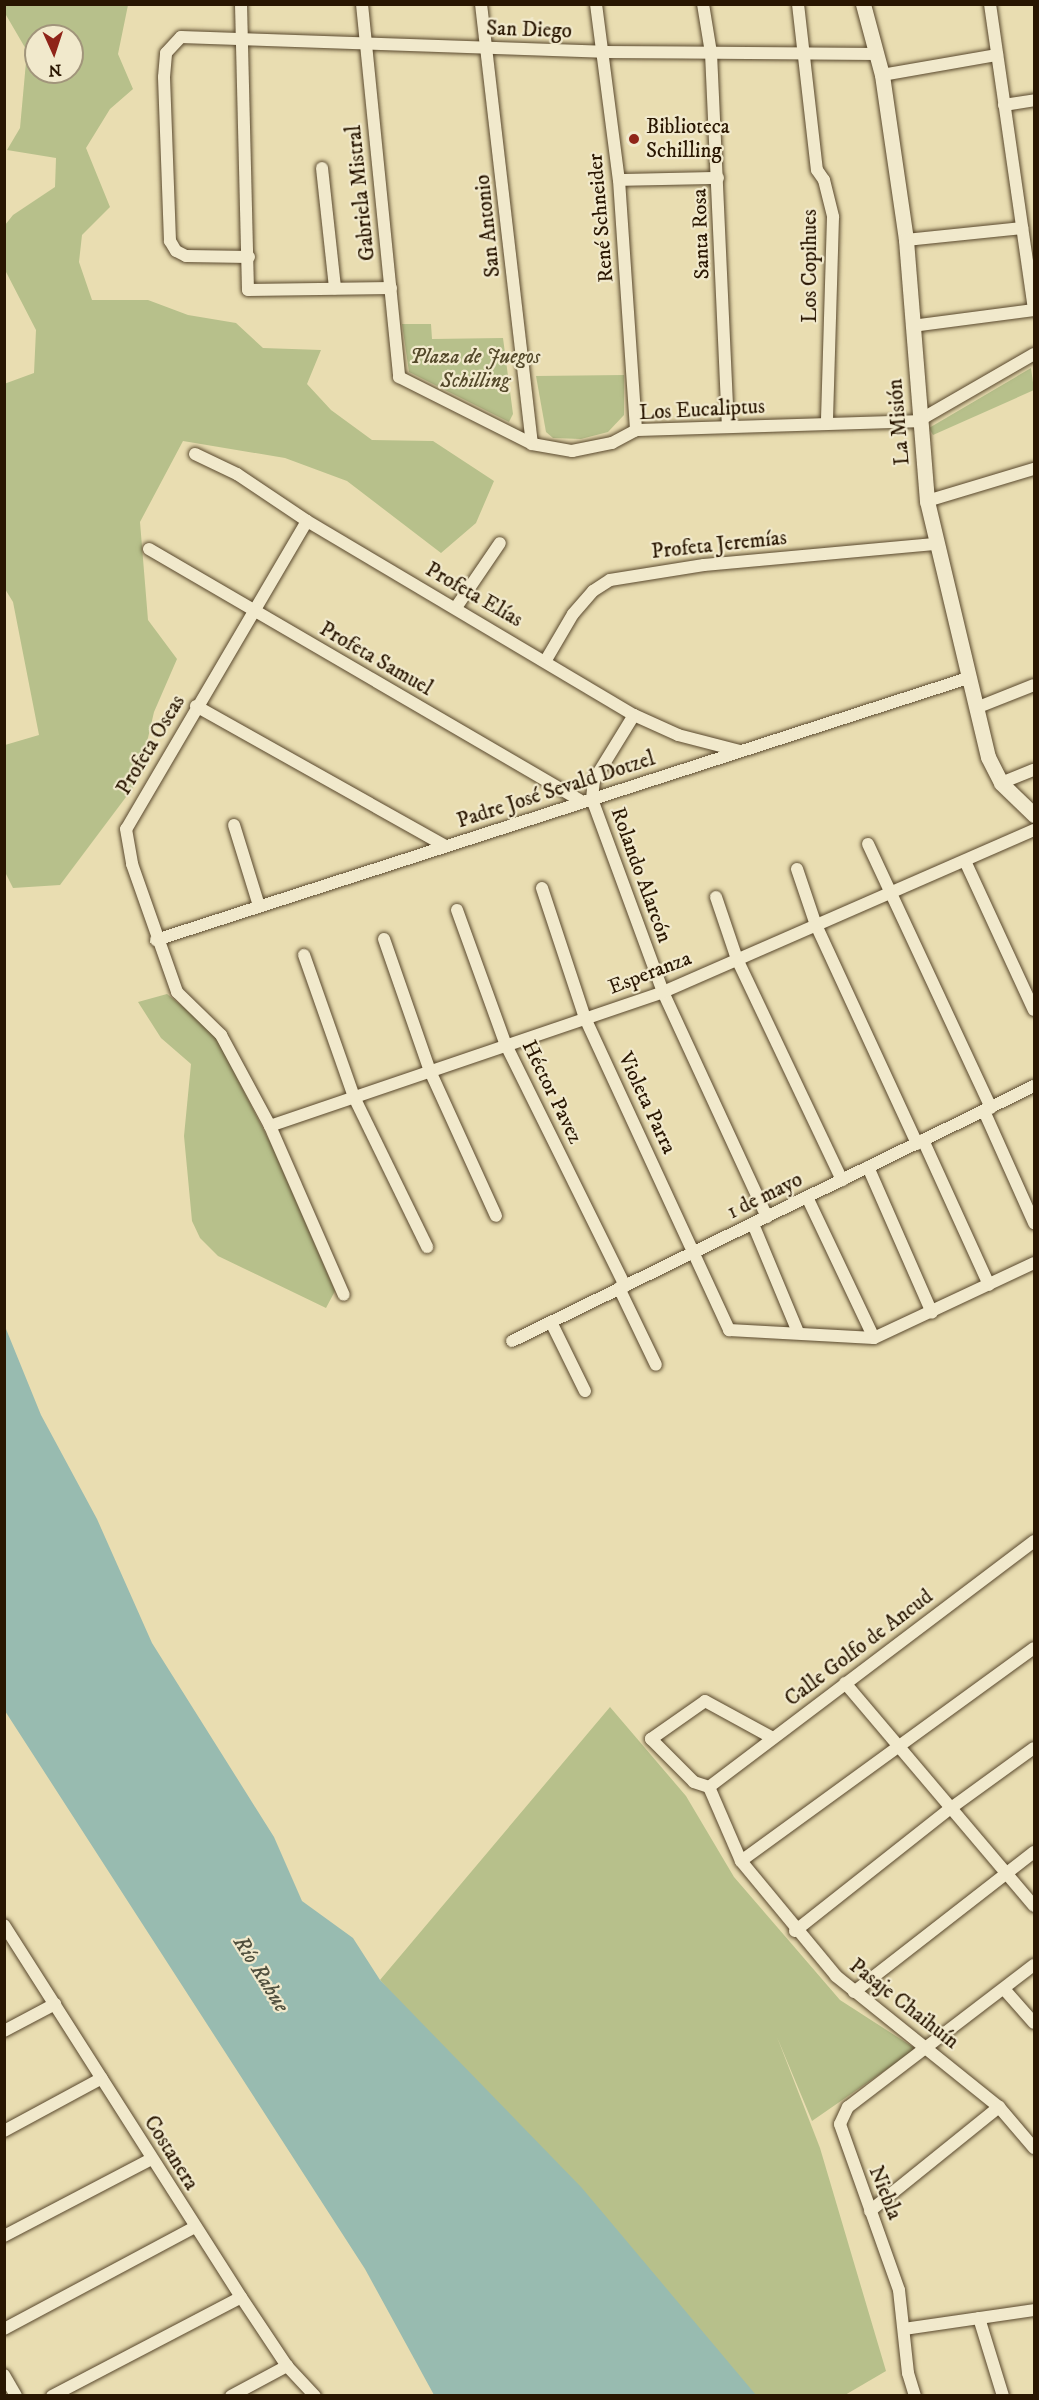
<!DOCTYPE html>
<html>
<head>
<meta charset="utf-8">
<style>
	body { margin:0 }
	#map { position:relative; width:1039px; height:2400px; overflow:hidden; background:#e9ddb1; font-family:"IM FELL DW Pica",serif }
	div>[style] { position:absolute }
	.green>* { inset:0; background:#b7c08b }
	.water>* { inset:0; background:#98bbb0 }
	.roads { filter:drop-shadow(0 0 2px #59482d) drop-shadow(0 0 2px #59482d) }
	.minor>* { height:12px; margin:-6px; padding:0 6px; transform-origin:6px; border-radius:6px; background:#f1e9cc }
	.tertiary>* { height:15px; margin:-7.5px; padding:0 7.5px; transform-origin:7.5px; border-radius:7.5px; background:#f1e9cc }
	.dots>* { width:16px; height:16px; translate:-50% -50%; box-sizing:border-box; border:3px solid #f1e9cc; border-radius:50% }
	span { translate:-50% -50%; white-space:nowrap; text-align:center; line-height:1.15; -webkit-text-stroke:4.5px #f1e9cc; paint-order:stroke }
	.street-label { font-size:21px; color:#291601 }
	.poi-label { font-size:21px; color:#291601 }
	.left { translate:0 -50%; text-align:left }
	.park-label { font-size:21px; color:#54492a; font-style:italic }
	.water-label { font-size:22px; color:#50503e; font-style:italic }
	.frame { position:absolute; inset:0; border:6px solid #291601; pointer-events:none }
	.north { position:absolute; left:24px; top:24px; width:60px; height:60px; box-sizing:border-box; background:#f1e9cc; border:2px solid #a1957b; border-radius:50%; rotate:177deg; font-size:16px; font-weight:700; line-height:24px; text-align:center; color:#291601 }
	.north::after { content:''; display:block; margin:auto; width:21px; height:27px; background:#8f2418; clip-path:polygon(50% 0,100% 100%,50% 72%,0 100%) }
</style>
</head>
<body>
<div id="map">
	<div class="green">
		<div style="clip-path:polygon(evenodd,5px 4px,128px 5px,118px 54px,133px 89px,110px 109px,86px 148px,110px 207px,82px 235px,79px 262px,92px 300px,148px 300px,188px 315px,236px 323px,263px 348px,321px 350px,307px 384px,331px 410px,372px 440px,433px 441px,494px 481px,476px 523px,441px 553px,347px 481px,285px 458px,183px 441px,140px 522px,148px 620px,177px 659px,154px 712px,138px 781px,60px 885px,13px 888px,5px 872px,5px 745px,39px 735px,13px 602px,5px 589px,4px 384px,34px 373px,36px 330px,5px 270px,5px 225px,13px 215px,55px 187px,56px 158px,7px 150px,20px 128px,27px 51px,6px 15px,5px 4px,36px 36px,72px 36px,72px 72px,36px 72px,36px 36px)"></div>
		<div style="clip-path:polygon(402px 324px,431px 324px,432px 339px,503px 338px,513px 414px,509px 422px,409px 372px)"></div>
		<div style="clip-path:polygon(1031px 368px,1034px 390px,933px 435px,929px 428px)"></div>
		<div style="clip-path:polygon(624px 375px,624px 415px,608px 432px,581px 439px,553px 438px,546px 432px,536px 376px)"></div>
		<div style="clip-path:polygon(167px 994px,212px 1030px,271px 1144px,335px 1291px,326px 1308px,218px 1256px,200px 1238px,192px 1221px,184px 1136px,191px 1064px,161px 1038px,138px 1002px)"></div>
		<div style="clip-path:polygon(610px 1707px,686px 1796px,734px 1877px,840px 2000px,916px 2049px,812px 2121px,777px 2037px,820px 2148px,886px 2371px,845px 2395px,754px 2395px,380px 1980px)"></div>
	</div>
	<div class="water">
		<div style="clip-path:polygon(4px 1324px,41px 1415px,97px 1519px,152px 1643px,274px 1837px,302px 1901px,353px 1938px,380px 1980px,582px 2188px,756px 2395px,434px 2395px,365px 2269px,5px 1711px)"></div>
	</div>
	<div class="roads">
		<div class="minor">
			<div style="left:241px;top:4px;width:286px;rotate:88.6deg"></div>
			<div style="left:248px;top:290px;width:143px;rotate:-0.8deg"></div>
			<div style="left:362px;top:4px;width:375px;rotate:84.3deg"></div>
			<div style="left:399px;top:377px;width:149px;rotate:26.7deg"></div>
			<div style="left:532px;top:444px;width:41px;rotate:9.9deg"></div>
			<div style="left:572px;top:451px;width:41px;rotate:-11.3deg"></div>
			<div style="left:612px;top:443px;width:27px;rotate:-28deg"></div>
			<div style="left:636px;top:430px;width:282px;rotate:-1.8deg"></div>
			<div style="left:918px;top:421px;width:134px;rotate:-30deg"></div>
			<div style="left:481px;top:4px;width:443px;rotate:83.4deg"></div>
			<div style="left:596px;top:4px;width:177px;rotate:82.6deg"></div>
			<div style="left:619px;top:180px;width:251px;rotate:86.1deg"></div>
			<div style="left:703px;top:4px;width:50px;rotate:80.7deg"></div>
			<div style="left:711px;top:53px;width:374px;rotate:87.4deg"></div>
			<div style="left:798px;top:4px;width:167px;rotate:83.5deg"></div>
			<div style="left:817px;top:170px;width:12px;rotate:55deg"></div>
			<div style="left:824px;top:180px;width:38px;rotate:76deg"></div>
			<div style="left:833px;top:217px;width:207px;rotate:91.7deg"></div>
			<div style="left:990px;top:4px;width:309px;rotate:81.8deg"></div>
			<div style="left:882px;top:75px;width:117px;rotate:-9.9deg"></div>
			<div style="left:1004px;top:105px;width:30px;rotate:-9deg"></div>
			<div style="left:322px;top:168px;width:121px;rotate:83.8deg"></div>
			<div style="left:619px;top:180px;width:99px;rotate:-1.2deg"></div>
			<div style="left:906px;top:240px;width:117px;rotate:-5.9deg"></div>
			<div style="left:249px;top:257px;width:63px;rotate:-179.1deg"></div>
			<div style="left:186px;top:256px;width:11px;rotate:-153deg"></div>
			<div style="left:176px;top:251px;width:12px;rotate:-121deg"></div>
			<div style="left:170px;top:241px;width:164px;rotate:-92.1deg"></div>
			<div style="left:164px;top:77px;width:24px;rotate:-85deg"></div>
			<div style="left:166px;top:53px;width:22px;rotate:-47deg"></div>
			<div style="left:181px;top:37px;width:422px;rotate:2deg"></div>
			<div style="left:603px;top:52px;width:274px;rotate:0.4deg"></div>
			<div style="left:912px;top:326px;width:123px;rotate:-7.5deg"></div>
			<div style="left:195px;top:454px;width:47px;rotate:25.5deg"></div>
			<div style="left:237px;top:474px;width:84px;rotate:33.9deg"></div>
			<div style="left:307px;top:521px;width:380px;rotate:30.7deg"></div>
			<div style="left:634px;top:715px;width:48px;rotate:24.4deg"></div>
			<div style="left:678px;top:735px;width:64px;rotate:14.5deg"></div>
			<div style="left:927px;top:501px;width:112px;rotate:-16.7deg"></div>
			<div style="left:307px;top:521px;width:357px;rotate:120.4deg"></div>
			<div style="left:126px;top:829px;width:36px;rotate:80deg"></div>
			<div style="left:132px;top:864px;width:136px;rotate:70.6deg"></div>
			<div style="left:177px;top:992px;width:62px;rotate:44.3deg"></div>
			<div style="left:221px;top:1035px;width:103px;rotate:61.7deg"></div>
			<div style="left:270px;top:1126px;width:184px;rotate:66.4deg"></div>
			<div style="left:149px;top:549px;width:502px;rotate:30.24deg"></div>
			<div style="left:457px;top:606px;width:76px;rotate:-55.7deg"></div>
			<div style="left:546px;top:660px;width:53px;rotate:-59.6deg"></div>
			<div style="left:573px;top:614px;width:30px;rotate:-49deg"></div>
			<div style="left:593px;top:591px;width:20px;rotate:-33deg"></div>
			<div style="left:610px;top:580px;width:95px;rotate:-9.1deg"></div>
			<div style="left:704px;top:565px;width:234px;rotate:-5.2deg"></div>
			<div style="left:196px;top:706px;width:286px;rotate:29.3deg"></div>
			<div style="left:976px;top:708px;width:62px;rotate:-21.6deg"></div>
			<div style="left:634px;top:715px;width:76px;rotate:121.6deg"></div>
			<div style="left:594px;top:780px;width:19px;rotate:96deg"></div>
			<div style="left:592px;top:799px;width:206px;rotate:69.8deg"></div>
			<div style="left:663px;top:992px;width:248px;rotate:65.2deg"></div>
			<div style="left:1001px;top:783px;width:35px;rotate:-22deg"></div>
			<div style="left:234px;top:825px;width:85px;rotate:72.8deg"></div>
			<div style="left:868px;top:844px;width:291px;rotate:65deg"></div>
			<div style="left:965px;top:861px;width:164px;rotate:65.2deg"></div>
			<div style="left:797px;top:869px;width:59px;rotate:71.3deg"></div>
			<div style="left:816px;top:925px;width:241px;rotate:65.2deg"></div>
			<div style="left:542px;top:888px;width:137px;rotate:71.7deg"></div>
			<div style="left:585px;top:1018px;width:344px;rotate:65.2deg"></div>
			<div style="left:729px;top:1330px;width:145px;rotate:3.2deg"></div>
			<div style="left:874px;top:1338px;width:177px;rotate:-25.1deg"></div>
			<div style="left:716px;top:897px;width:65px;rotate:71.3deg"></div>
			<div style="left:737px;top:959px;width:245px;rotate:64.6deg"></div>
			<div style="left:457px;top:910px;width:144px;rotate:70.1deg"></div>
			<div style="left:506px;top:1045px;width:269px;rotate:63.7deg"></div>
			<div style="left:384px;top:939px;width:140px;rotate:70.8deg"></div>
			<div style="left:430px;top:1071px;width:159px;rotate:65.5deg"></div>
			<div style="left:156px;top:940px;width:853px;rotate:-17.88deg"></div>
			<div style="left:304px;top:955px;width:151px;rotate:70.6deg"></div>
			<div style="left:354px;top:1097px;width:167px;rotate:64deg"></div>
			<div style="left:984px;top:1111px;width:123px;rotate:65.9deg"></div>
			<div style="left:270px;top:1126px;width:415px;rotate:-18.8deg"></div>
			<div style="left:663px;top:992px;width:405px;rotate:-23.6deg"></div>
			<div style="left:923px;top:1140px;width:159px;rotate:65.5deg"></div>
			<div style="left:868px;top:1167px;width:159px;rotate:66.3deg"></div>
			<div style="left:807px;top:1197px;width:156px;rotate:64.6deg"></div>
			<div style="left:753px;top:1224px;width:117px;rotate:67.4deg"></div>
			<div style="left:619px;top:1288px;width:85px;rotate:64.3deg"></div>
			<div style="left:551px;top:1322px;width:77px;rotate:63.8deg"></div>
			<div style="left:512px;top:1341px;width:581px;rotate:-26.04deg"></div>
			<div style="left:845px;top:1683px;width:292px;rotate:49.7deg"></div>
			<div style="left:709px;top:1787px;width:81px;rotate:66.6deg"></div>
			<div style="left:741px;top:1861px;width:149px;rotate:50.4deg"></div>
			<div style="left:836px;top:1976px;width:209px;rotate:38.8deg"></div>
			<div style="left:999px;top:2107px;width:54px;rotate:49.5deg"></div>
			<div style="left:709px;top:1787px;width:408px;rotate:-37.1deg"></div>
			<div style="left:709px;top:1787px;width:16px;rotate:-162deg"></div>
			<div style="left:694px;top:1782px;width:61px;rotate:-135deg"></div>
			<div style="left:651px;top:1739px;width:66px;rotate:-35.1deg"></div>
			<div style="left:705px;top:1701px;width:77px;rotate:28.6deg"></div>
			<div style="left:741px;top:1861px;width:362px;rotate:-36deg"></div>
			<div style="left:4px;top:1925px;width:441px;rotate:57.5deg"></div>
			<div style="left:241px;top:2297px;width:83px;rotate:56.3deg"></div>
			<div style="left:287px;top:2366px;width:41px;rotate:47deg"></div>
			<div style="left:795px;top:1931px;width:199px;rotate:-38.3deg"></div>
			<div style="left:951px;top:1808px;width:102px;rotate:-35.9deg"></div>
			<div style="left:1004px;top:1989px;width:45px;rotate:48.6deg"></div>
			<div style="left:854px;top:1992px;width:228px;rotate:-37.9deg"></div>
			<div style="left:4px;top:2031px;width:58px;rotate:-27.9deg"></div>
			<div style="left:4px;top:2131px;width:111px;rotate:-28.4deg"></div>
			<div style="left:870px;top:2211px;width:166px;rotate:-38.9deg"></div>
			<div style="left:4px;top:2236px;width:166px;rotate:-27.6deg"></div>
			<div style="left:979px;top:2318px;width:82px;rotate:72.9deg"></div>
			<div style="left:4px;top:2329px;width:217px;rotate:-28.1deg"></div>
			<div style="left:904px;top:2329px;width:131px;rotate:-8.3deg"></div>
			<div style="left:4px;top:2375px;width:24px;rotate:60deg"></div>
			<div style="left:52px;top:2396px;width:213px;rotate:-27.6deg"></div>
			<div style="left:231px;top:2396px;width:64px;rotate:-28.2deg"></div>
			<div style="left:915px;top:2396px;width:24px;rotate:-107deg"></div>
			<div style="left:908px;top:2373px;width:83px;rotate:-96.2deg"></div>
			<div style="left:899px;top:2290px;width:176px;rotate:-109.6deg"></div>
			<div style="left:840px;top:2124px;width:19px;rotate:-65deg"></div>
			<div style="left:848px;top:2107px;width:234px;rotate:-37.4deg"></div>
		</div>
		<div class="tertiary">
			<div style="left:863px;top:4px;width:73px;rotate:75deg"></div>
			<div style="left:882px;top:75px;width:167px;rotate:81.7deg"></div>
			<div style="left:906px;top:240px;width:262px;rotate:85.4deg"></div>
			<div style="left:927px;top:501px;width:263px;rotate:76.6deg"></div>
			<div style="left:988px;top:757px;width:29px;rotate:63deg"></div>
			<div style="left:1001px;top:783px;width:46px;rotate:44.1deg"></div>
		</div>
	</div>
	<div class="dots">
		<div style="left:634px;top:139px;background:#8f2418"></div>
	</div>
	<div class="street-label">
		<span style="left:529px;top:30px;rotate:2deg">San Diego</span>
		<span style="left:361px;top:193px;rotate:-96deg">Gabriela Mistral</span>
		<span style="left:601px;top:218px;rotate:-95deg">René Schneider</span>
		<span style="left:488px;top:226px;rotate:-96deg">San Antonio</span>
		<span style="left:701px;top:234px;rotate:-92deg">Santa Rosa</span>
		<span style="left:810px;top:266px;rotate:-90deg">Los Copihues</span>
		<span style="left:702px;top:410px;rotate:-3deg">Los Eucaliptus</span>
		<span style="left:899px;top:422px;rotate:-95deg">La Misión</span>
		<span style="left:719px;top:545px;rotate:-6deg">Profeta Jeremías</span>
		<span style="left:474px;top:595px;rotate:30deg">Profeta Elías</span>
		<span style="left:376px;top:659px;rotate:30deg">Profeta Samuel</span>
		<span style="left:151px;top:745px;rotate:-59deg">Profeta Oseas</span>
		<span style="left:556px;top:790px;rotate:-18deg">Padre José Sevald Dotzel</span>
		<span style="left:641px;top:875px;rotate:70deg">Rolando Alarcón</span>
		<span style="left:650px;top:973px;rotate:-21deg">Esperanza</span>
		<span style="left:552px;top:1092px;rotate:64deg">Héctor Pavez</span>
		<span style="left:647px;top:1103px;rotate:65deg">Violeta Parra</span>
		<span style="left:765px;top:1196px;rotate:-26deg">1 de mayo</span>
		<span style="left:859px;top:1648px;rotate:-37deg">Calle Golfo de Ancud</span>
		<span style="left:904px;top:2004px;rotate:38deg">Pasaje Chaihuín</span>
		<span style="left:171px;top:2153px;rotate:58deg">Costanera</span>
		<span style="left:885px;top:2193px;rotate:68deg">Niebla</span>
	</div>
	<div class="poi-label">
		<span class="left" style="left:646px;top:139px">Biblioteca<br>Schilling</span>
	</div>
	<div class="park-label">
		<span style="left:475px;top:369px">Plaza de Juegos<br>Schilling</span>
	</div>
	<div class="water-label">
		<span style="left:261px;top:1974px;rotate:58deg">Río Rahue</span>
	</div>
	<div class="frame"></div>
	<div class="north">N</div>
</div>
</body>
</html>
